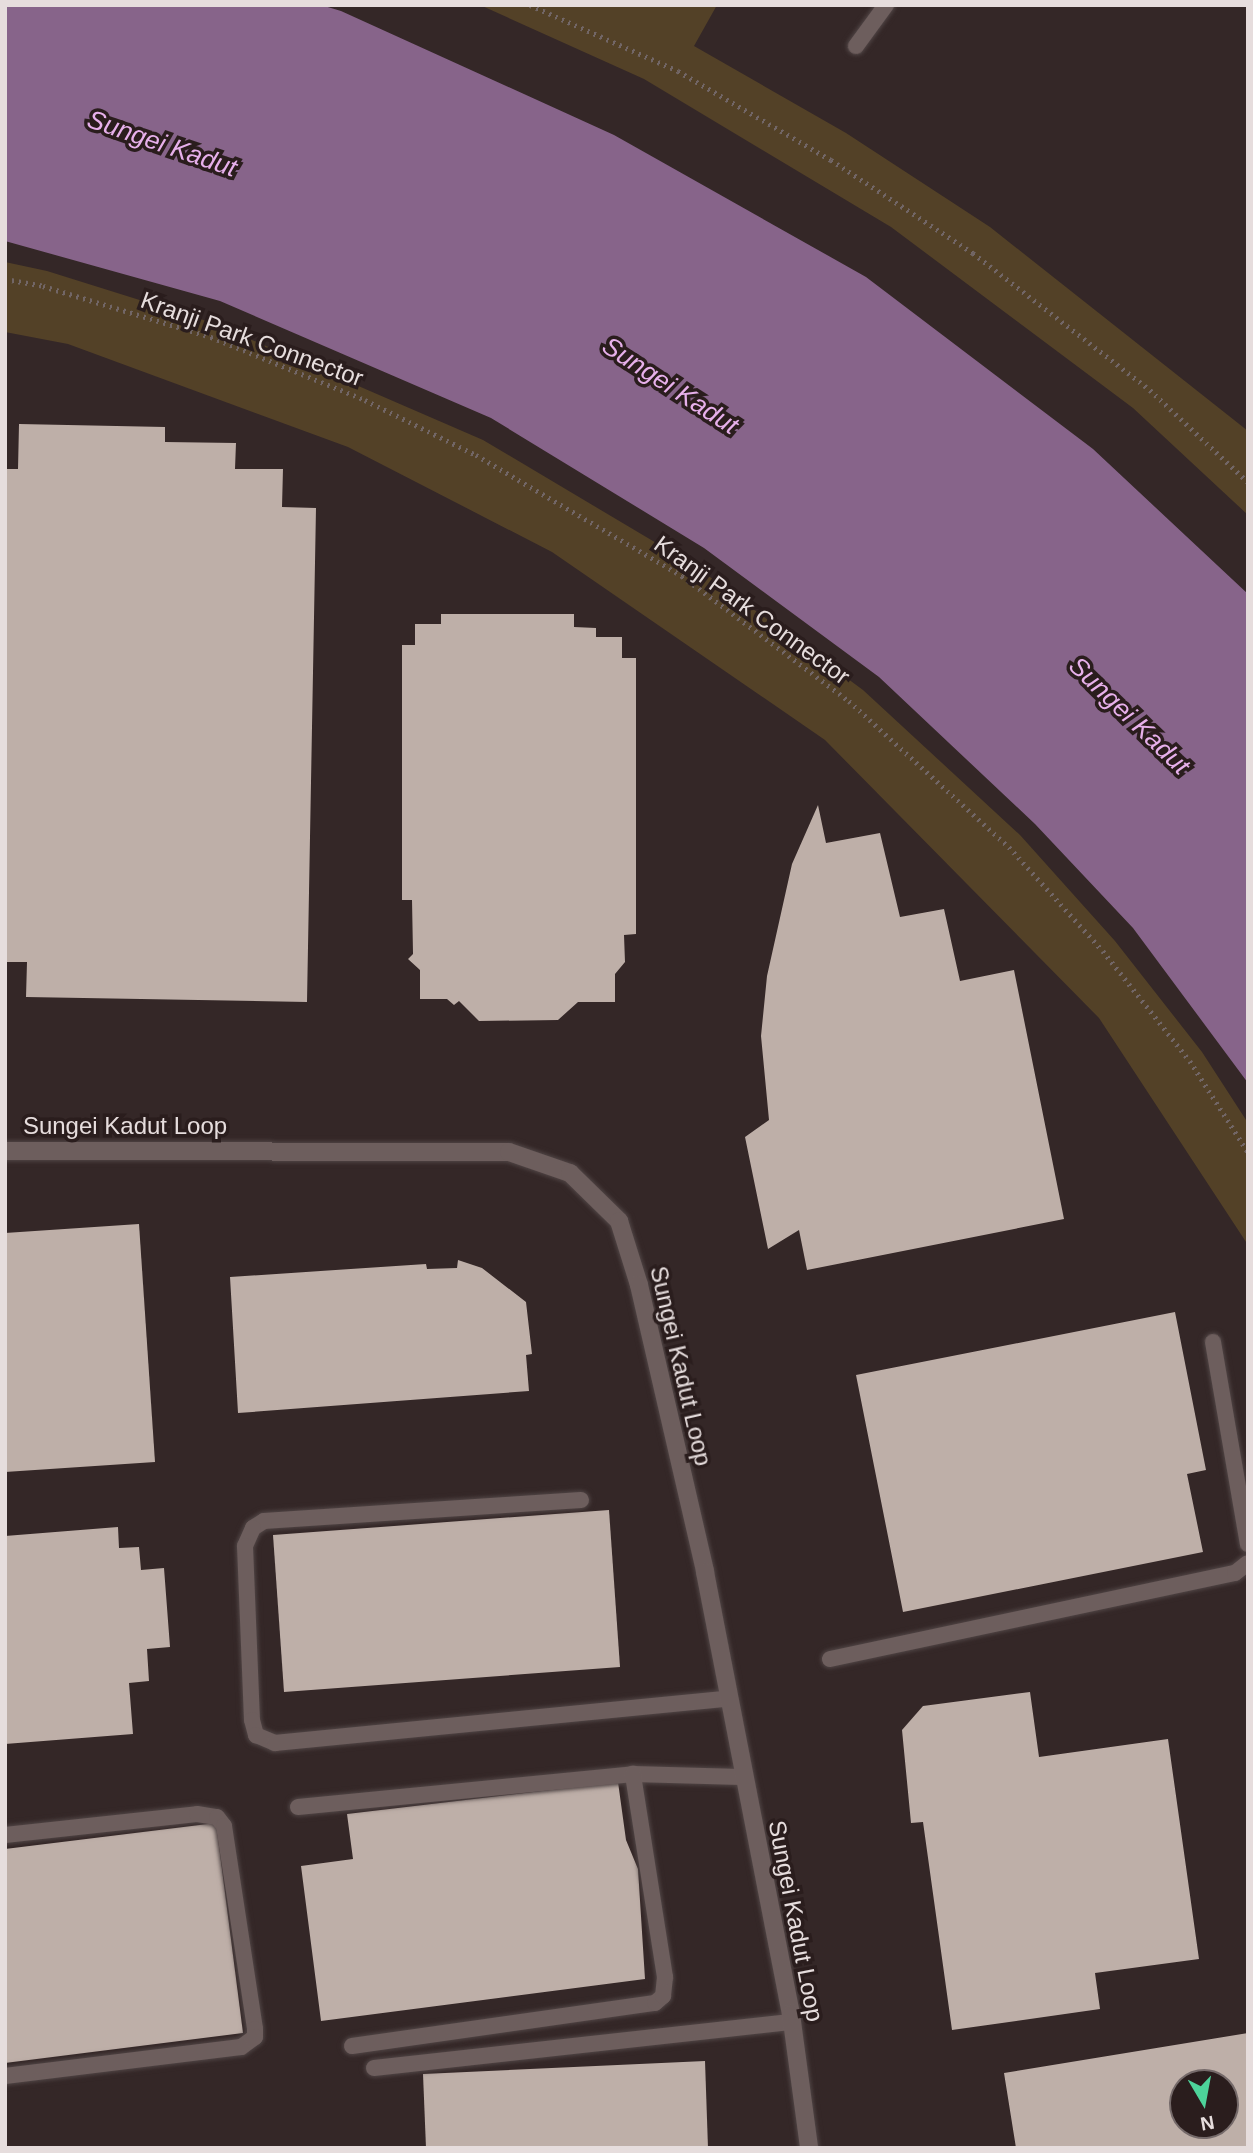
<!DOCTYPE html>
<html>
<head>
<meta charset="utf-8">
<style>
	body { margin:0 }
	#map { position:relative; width:1253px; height:2153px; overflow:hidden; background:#342727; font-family:Arial,sans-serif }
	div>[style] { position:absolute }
	.green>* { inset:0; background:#534127 }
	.water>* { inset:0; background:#87648a }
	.building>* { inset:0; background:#beafa8 }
	.path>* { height:4.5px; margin-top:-2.25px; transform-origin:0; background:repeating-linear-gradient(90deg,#726666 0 2px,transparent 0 7px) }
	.roads { filter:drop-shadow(0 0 2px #504545) drop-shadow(0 0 2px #504545) }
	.service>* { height:16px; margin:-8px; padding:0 8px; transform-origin:8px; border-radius:8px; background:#6d5e5d }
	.minor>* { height:18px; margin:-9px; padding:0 9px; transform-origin:9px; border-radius:9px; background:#6d5e5d }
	span { translate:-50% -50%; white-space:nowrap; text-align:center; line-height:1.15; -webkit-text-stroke:7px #2a1d1d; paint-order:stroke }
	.street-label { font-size:24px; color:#e6dddd }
	.water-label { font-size:26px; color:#e7b0eb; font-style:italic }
	.frame { position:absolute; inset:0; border:7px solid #e6dddd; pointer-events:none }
	.north { position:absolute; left:1169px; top:2069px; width:70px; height:70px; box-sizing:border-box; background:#2a1d1d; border:2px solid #756a6a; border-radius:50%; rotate:170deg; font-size:19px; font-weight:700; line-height:28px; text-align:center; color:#e6dddd }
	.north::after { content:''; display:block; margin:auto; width:24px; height:32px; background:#4dd39a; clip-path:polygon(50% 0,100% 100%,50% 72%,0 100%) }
</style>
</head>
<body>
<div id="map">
	<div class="green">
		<div style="clip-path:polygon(480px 5px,717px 5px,694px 46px,846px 133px,990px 227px,1248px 431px,1248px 515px,1133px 408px,891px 227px,644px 79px)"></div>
		<div style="clip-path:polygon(5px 262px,47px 271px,213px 323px,483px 440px,695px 566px,863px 690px,1020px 835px,1115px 941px,1202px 1052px,1248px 1123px,1248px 1245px,1099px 1018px,825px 740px,552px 552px,348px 447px,68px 344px,5px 332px)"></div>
	</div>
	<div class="water">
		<div style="clip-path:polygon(5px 5px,321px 5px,341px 11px,614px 135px,866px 277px,1093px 449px,1248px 594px,1248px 1083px,1133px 928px,1035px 824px,879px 677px,704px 548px,491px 418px,220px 301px,5px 241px)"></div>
	</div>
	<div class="building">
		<div style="clip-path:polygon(19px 424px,165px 427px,165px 442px,236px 443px,235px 469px,283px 469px,282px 507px,316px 508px,307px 1002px,26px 997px,27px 962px,5px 962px,5px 469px,18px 469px)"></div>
		<div style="clip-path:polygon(441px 614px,574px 614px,574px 627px,596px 628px,596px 637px,622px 637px,622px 658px,636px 658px,636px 934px,624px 935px,625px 962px,615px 974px,615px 1002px,578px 1002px,558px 1020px,479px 1021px,459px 1001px,454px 1005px,447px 999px,420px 999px,420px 970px,408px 959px,413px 954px,412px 900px,402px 900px,402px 645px,415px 645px,415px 624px,441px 624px)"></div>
		<div style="clip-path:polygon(818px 805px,826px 843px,880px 833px,900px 917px,944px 909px,960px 981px,1014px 970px,1064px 1219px,807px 1270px,799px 1230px,768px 1249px,745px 1137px,769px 1120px,761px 1036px,767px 976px,792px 864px)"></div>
		<div style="clip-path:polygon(139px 1224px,155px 1462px,5px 1472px,5px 1233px)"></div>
		<div style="clip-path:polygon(458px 1260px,482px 1268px,526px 1302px,532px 1354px,526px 1355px,529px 1391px,238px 1413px,230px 1277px,426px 1264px,427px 1269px,457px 1268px)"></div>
		<div style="clip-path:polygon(1175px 1312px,1206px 1470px,1187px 1474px,1203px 1552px,903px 1612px,856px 1375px)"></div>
		<div style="clip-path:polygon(609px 1510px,620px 1667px,284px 1692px,273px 1535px)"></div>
		<div style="clip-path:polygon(118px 1527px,119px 1548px,139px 1547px,141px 1570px,164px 1568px,170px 1647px,147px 1649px,149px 1681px,129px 1683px,133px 1734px,5px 1744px,5px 1536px)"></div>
		<div style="clip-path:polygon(1030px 1692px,1039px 1757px,1168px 1739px,1199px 1959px,1095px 1973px,1100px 2009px,952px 2030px,923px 1822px,911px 1823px,902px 1730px,923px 1706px)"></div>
		<div style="clip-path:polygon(618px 1782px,626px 1840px,638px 1869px,645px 1979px,321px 2021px,301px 1866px,353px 1859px,347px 1814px)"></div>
		<div style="clip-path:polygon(216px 1823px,243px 2033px,5px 2063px,5px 1849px)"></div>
		<div style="clip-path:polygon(evenodd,1248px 2033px,1248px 2148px,1016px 2148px,1004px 2073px,1248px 2033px,1183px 2083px,1225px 2083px,1225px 2125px,1183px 2125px,1183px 2083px)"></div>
		<div style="clip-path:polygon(705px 2061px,708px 2148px,426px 2148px,423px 2074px)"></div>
	</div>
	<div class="path">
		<div style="left:530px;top:5px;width:162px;rotate:24deg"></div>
		<div style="left:678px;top:71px;width:177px;rotate:30.2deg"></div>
		<div style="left:831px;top:160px;width:170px;rotate:33.2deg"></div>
		<div style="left:973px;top:253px;width:224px;rotate:37.7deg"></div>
		<div style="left:1150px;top:390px;width:134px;rotate:43.2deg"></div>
		<div style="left:5px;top:279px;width:39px;rotate:10deg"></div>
		<div style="left:43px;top:286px;width:176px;rotate:16.9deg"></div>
		<div style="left:211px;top:337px;width:166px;rotate:22.2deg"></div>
		<div style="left:365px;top:400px;width:124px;rotate:26.4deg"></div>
		<div style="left:476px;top:455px;width:239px;rotate:30.4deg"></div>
		<div style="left:682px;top:576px;width:209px;rotate:36.8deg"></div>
		<div style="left:849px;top:701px;width:217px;rotate:42.4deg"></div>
		<div style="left:1009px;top:847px;width:140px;rotate:47.9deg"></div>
		<div style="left:1103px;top:951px;width:140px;rotate:51.7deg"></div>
		<div style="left:1190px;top:1061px;width:108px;rotate:57.5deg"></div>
	</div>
	<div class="roads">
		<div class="service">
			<div style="left:856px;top:46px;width:51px;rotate:-53.8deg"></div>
			<div style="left:1213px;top:1342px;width:205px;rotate:80.2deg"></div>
			<div style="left:581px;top:1500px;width:318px;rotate:176.2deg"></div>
			<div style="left:264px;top:1521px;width:13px;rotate:148deg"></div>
			<div style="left:253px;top:1528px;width:20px;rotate:114deg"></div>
			<div style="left:245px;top:1546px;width:174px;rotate:87.7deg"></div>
			<div style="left:252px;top:1720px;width:16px;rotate:75deg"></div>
			<div style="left:256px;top:1735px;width:21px;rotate:23deg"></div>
			<div style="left:275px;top:1743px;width:453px;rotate:-5.6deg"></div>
			<div style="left:830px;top:1659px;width:414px;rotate:-12deg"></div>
			<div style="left:1235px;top:1573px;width:16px;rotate:-38deg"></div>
			<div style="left:298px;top:1807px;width:337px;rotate:-5.6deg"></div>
			<div style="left:633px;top:1774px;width:108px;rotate:1.6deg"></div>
			<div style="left:5px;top:1835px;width:193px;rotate:-6.2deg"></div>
			<div style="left:197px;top:1814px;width:20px;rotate:9deg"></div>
			<div style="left:217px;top:1817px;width:11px;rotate:52deg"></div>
			<div style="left:224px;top:1826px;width:205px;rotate:81.3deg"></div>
			<div style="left:255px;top:2029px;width:8px;rotate:90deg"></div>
			<div style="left:255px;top:2037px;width:17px;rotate:144deg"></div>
			<div style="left:241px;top:2047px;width:238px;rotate:173deg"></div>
			<div style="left:352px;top:2046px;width:306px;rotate:-8.1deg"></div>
			<div style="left:655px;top:2003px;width:11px;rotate:-41deg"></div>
			<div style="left:663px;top:1996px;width:19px;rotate:-84deg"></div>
			<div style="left:665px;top:1977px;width:206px;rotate:-99deg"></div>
			<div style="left:374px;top:2068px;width:421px;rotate:-6.3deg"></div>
		</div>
		<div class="minor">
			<div style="left:5px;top:1151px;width:504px;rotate:0.11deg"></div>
			<div style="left:509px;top:1152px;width:65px;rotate:19deg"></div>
			<div style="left:570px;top:1173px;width:69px;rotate:44.4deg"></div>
			<div style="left:619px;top:1221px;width:67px;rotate:72.6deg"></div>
			<div style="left:639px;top:1285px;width:294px;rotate:77deg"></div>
			<div style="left:705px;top:1572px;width:450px;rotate:79deg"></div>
			<div style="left:791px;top:2014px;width:135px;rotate:82.3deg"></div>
		</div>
	</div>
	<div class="street-label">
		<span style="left:252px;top:339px;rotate:20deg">Kranji Park Connector</span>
		<span style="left:752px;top:610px;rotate:36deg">Kranji Park Connector</span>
		<span style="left:125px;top:1126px">Sungei Kadut Loop</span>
		<span style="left:681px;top:1366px;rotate:77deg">Sungei Kadut Loop</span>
		<span style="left:796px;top:1921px;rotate:79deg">Sungei Kadut Loop</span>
	</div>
	<div class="water-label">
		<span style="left:162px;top:144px;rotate:19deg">Sungei Kadut</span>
		<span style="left:670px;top:386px;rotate:33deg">Sungei Kadut</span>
		<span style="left:1129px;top:716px;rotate:44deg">Sungei Kadut</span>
	</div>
	<div class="frame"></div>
	<div class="north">N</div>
</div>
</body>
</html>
